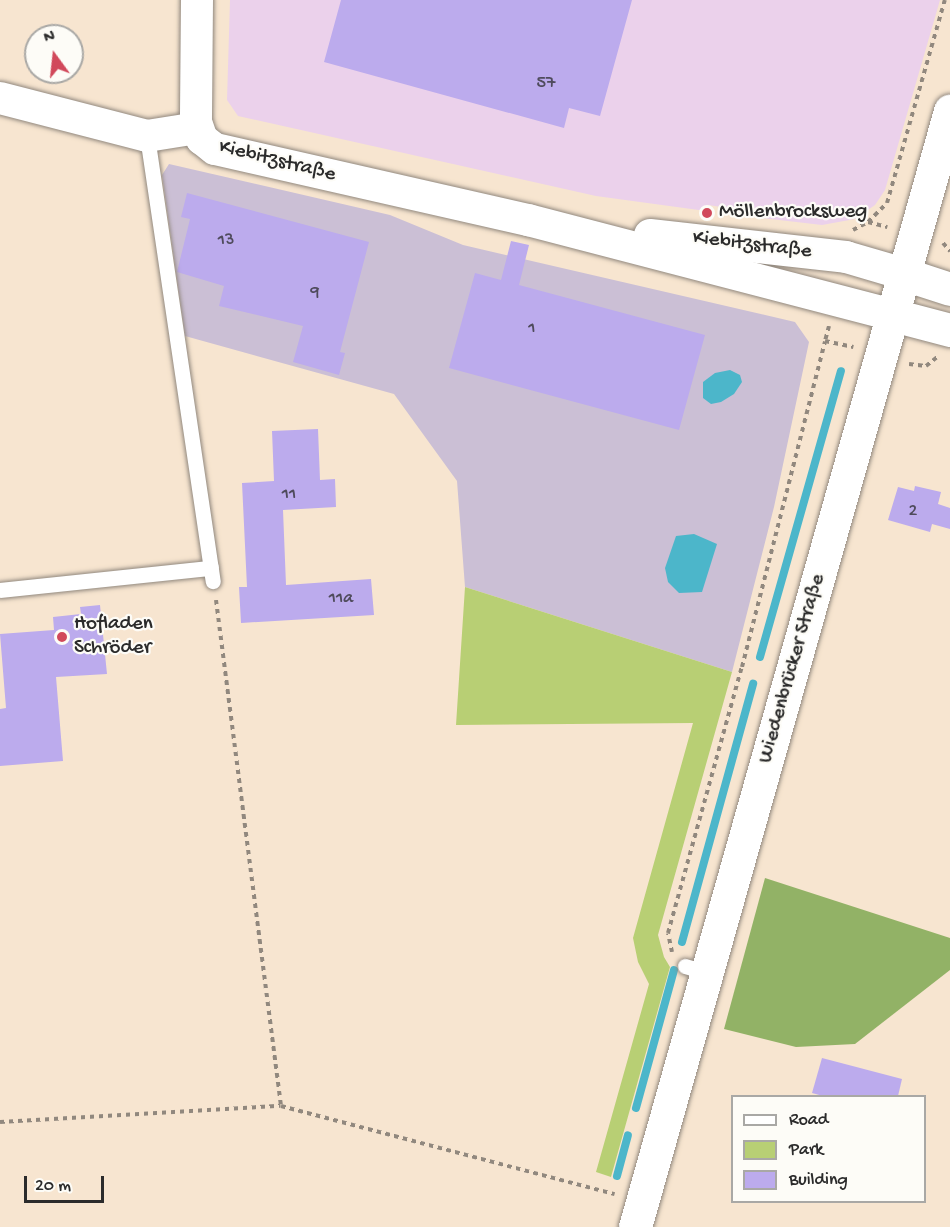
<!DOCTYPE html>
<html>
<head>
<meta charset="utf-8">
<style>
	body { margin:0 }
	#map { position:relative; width:950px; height:1227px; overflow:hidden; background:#f7e5d0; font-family:"Gochi Hand",sans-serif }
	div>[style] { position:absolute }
	.built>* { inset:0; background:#ebd1eb }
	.industrial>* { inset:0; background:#cbbfd5 }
	.green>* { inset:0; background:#b8cf74 }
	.forest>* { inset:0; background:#92b266 }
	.water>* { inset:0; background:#4cb6ca }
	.stream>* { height:8px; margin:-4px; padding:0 4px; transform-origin:4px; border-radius:4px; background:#4cb6ca }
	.building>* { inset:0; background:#bcabed }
	.path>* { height:4px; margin-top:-2px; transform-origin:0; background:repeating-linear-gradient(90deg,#91887e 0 4.5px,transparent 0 9px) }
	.roads { filter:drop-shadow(0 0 2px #91887e) drop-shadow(0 0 2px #91887e) }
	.lane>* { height:15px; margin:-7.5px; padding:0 7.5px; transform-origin:7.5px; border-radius:7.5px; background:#fff }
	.street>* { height:32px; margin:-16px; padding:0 16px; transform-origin:16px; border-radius:16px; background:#fff }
	.secondary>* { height:33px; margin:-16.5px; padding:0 16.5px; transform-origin:16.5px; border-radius:16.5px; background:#fff }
	.primary>* { height:33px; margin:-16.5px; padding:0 16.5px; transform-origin:16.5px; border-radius:16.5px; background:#fff }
	.dots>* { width:16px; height:16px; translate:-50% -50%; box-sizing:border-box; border:3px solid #fdfcf7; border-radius:50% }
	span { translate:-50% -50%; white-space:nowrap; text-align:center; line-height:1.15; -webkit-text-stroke:4.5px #fdfcf7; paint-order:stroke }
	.number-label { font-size:18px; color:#4f4b5c }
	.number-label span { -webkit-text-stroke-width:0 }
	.street-label { font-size:21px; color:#2b2b2b }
	.poi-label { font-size:21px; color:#2b2b2b }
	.left { translate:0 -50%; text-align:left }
	.legend { position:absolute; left:731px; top:1095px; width:195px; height:108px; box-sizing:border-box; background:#fdfcf7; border:2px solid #a9a8a5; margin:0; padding:8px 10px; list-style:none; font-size:18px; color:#2b2b2b }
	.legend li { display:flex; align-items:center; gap:12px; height:30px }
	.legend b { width:30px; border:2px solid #a9a8a5 }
	.north { position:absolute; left:24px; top:24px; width:60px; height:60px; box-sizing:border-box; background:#fdfcf7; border:2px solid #a9a8a5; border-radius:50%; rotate:345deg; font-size:16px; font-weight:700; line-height:24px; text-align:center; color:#2b2b2b }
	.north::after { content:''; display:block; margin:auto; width:21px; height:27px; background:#d1495b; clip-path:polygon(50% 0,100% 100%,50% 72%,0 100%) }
	.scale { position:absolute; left:24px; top:1176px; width:80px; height:27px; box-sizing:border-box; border:3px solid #2b2b2b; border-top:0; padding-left:8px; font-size:18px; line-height:21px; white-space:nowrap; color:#2b2b2b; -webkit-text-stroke:4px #fdfcf7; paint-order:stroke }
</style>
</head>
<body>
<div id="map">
	<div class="built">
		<div style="clip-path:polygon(230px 0,940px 0,885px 190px,875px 205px,855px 219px,822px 225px,727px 214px,728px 208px,708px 205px,706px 211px,596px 196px,238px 116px,227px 100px)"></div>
	</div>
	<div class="industrial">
		<div style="clip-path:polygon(169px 164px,390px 215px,463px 245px,795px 322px,809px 342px,774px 507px,732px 672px,465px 587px,457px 481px,394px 394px,185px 336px,162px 175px)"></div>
	</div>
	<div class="green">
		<div style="clip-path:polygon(465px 587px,732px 672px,658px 935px,664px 957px,670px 967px,611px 1177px,596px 1172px,649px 984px,638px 962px,633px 938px,693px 723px,456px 725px)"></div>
	</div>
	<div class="forest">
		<div style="clip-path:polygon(765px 878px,950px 938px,950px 970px,855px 1044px,796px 1047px,724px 1029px)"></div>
	</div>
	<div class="water">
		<div style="clip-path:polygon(730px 370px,740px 375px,742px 382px,734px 394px,721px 402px,711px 404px,703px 398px,703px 382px,715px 373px)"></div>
		<div style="clip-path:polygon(694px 534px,717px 544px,702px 592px,679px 593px,668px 582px,665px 568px,676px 536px)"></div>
	</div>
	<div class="stream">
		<div style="left:760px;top:657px;width:297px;rotate:-74.2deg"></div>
		<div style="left:682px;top:942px;width:268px;rotate:-74.6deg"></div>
		<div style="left:636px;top:1108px;width:143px;rotate:-74.6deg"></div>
		<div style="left:617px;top:1176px;width:42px;rotate:-75deg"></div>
	</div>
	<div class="building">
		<div style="clip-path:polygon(341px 0,632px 0,600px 116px,569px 108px,564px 128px,324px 62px)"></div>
		<div style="clip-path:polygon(187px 193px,369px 242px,340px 352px,345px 353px,339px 375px,293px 362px,303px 326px,219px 306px,224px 286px,177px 272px,190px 219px,181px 217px)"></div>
		<div style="clip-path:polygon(511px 241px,529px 245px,519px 285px,705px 335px,679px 430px,449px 368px,475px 273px,501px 280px)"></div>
		<div style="clip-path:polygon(318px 429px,320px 480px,335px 479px,336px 507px,283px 510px,286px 585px,371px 579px,374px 615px,241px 623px,239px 587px,247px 587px,242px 483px,274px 481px,272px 431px)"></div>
		<div style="clip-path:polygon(915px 486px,941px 492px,938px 504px,950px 508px,950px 529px,932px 524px,930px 532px,888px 520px,898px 487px,914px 491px)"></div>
		<div style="clip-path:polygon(100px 605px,107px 674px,56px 677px,63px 761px,0 766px,0 709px,6px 708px,0 634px,54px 630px,53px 617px,81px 614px,80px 607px)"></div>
		<div style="clip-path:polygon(822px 1058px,902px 1079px,898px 1096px,823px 1096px,812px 1093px)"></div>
	</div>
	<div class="path">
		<div style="left:868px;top:222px;width:20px;rotate:15deg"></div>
		<div style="left:853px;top:230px;width:17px;rotate:-28deg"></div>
		<div style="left:868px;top:222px;width:27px;rotate:-45deg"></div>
		<div style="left:887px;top:203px;width:211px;rotate:-74.1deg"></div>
		<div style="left:943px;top:243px;width:11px;rotate:49deg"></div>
		<div style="left:829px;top:326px;width:16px;rotate:105deg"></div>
		<div style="left:825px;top:341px;width:29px;rotate:12deg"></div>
		<div style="left:909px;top:364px;width:17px;rotate:7deg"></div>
		<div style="left:926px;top:366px;width:14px;rotate:-39deg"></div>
		<div style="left:216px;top:600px;width:510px;rotate:82.68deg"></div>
		<div style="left:281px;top:1106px;width:345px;rotate:14.8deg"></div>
		<div style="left:672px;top:952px;width:19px;rotate:-102deg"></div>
		<div style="left:668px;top:933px;width:276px;rotate:-74.5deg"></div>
		<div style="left:742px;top:667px;width:336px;rotate:-75.7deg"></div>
		<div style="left:0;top:1122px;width:281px;rotate:-3.3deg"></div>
	</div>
	<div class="roads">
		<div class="lane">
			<div style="left:147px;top:136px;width:450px;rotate:81.6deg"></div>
			<div style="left:0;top:590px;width:212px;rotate:-6deg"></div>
			<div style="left:685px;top:966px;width:22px;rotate:16deg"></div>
		</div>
		<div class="street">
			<div style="left:197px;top:0;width:122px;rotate:90.5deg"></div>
			<div style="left:196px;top:122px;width:18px;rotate:71deg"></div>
			<div style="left:202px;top:139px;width:16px;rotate:38deg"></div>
			<div style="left:215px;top:149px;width:321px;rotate:12.8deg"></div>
			<div style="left:528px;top:220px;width:377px;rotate:14.6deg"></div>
			<div style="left:0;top:98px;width:152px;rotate:14.5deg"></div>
			<div style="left:147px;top:136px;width:51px;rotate:-9.1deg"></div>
			<div style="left:650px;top:235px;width:197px;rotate:6.4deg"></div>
			<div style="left:846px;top:257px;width:60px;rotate:16.3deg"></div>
		</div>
		<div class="secondary">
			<div style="left:904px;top:274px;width:48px;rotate:18.1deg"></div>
			<div style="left:893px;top:315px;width:59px;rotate:14.7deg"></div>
		</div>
		<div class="primary">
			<div style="left:635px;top:1227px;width:1160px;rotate:-74.24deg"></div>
		</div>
	</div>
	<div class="dots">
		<div style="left:707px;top:213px;background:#d1495b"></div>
		<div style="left:62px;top:637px;background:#d1495b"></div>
	</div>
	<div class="number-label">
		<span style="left:546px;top:84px">57</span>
		<span style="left:226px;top:241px">13</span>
		<span style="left:315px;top:293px">9</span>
		<span style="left:532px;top:329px">1</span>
		<span style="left:289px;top:495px">11</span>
		<span style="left:913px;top:512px">2</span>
		<span style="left:341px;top:599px">11a</span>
	</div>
	<div class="street-label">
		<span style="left:277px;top:162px;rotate:14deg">Kiebitzstraße</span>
		<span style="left:752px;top:246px;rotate:7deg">Kiebitzstraße</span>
		<span style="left:793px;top:669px;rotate:-74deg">Wiedenbrücker Straße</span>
	</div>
	<div class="poi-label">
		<span class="left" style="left:719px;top:213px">Möllenbrocksweg</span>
		<span class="left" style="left:74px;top:637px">Hofladen<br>Schröder</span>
	</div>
	<ul class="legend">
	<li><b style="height:8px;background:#fff"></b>Road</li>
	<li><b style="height:16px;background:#b8cf74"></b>Park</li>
	<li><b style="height:16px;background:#bcabed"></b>Building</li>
	</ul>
	<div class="north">N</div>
	<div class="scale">20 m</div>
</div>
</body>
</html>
